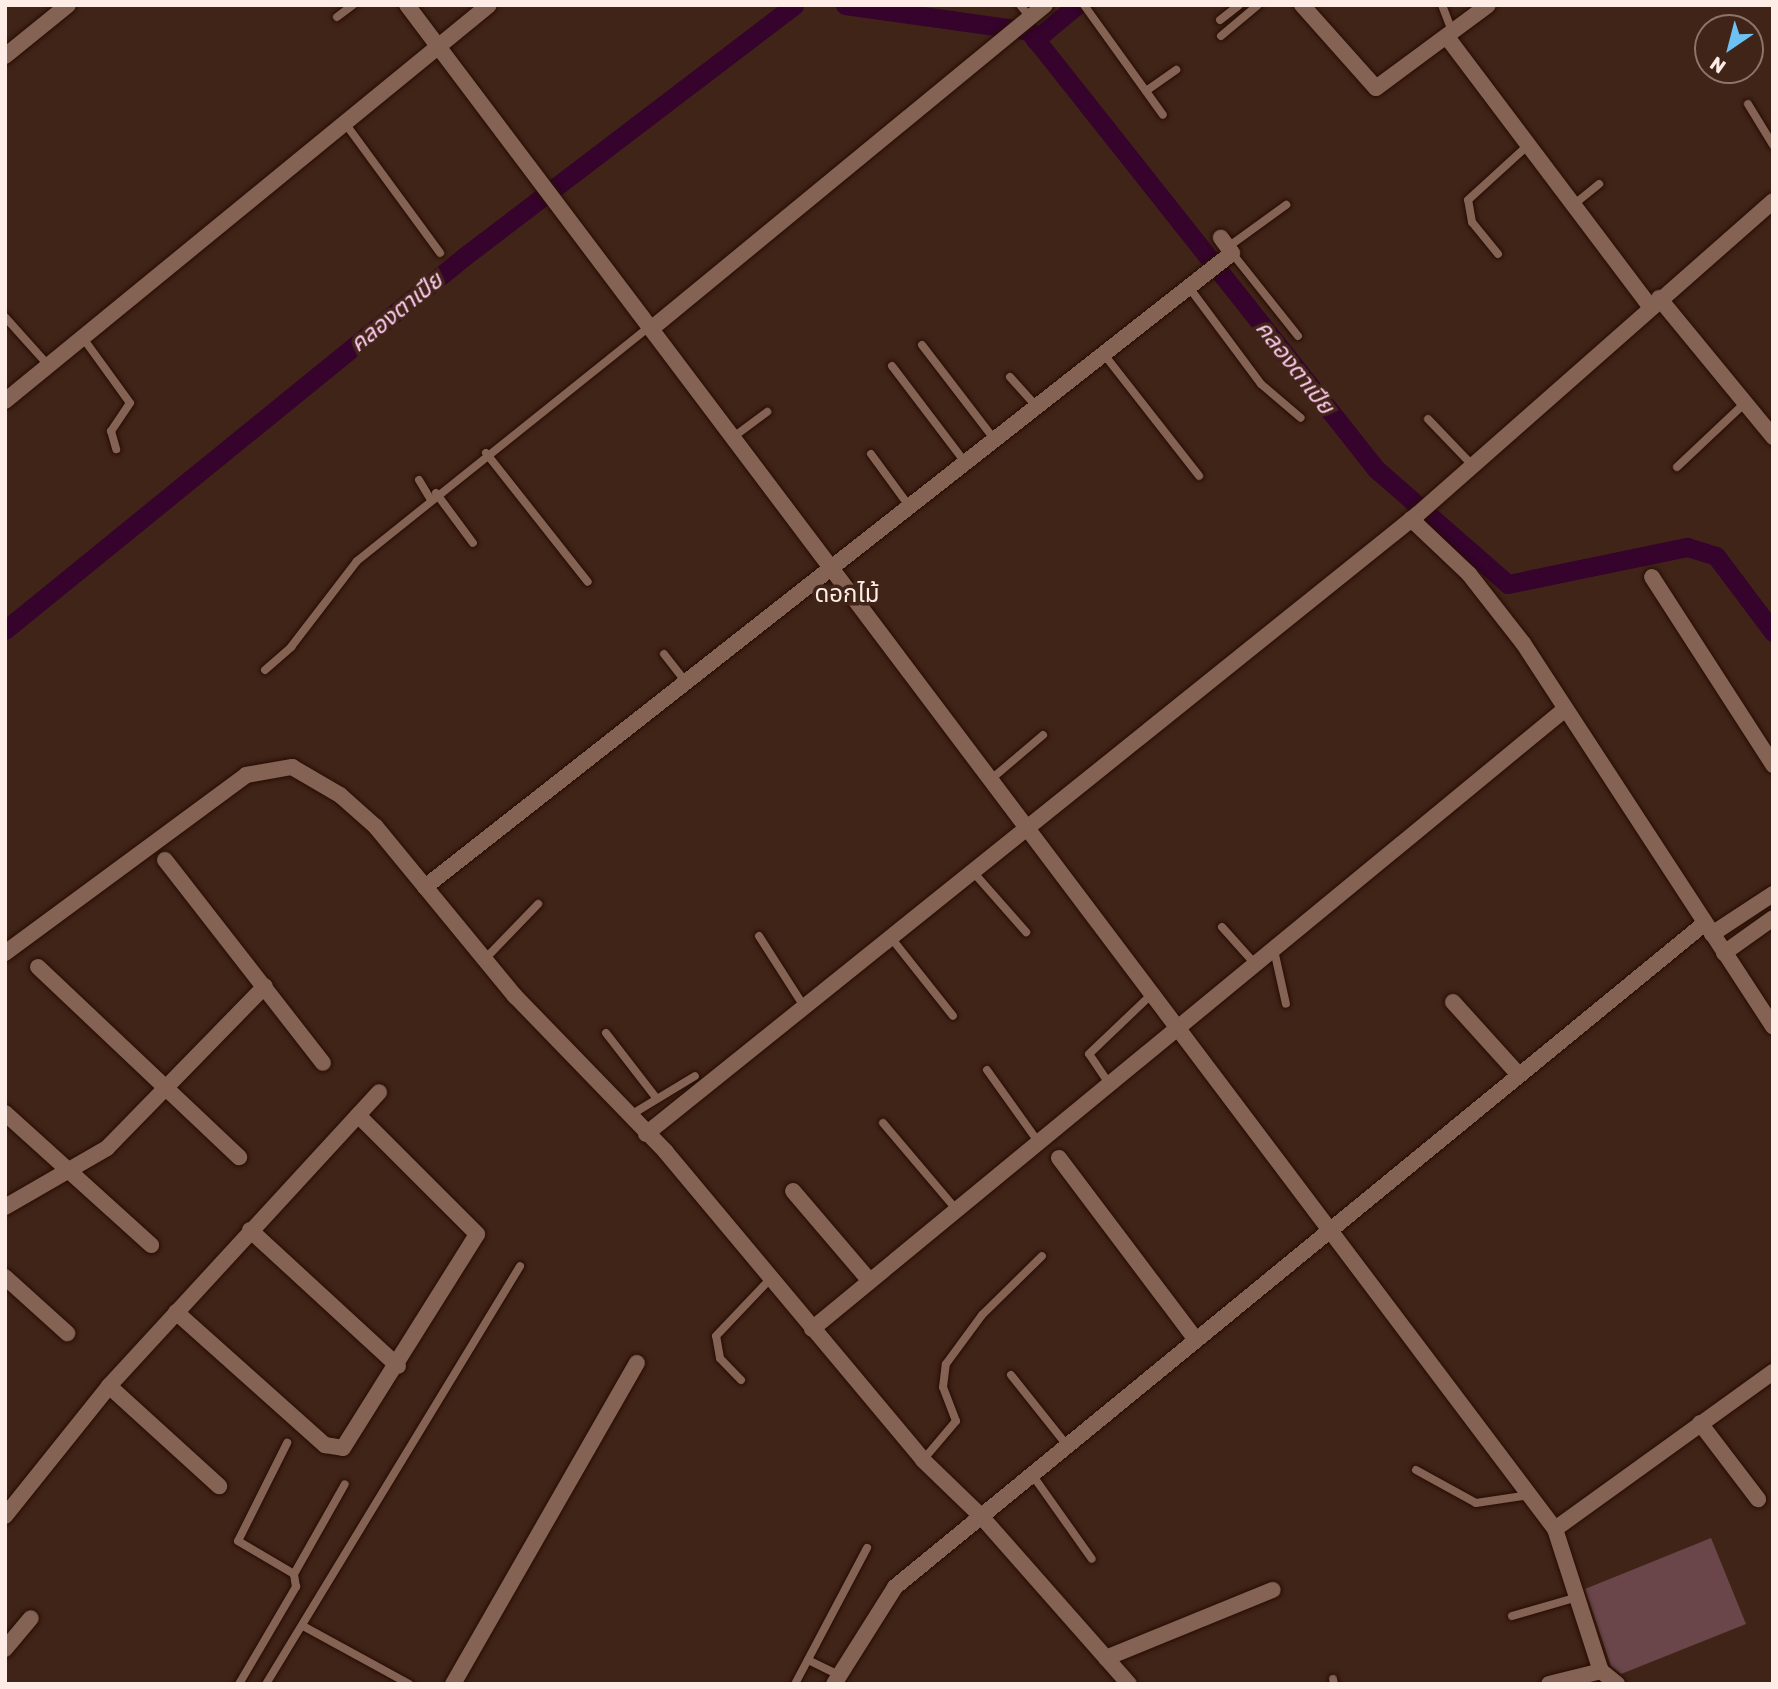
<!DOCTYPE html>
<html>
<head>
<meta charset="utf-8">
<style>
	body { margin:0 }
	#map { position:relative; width:1778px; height:1689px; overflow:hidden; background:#412418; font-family:Rubik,"Noto Sans Thai",sans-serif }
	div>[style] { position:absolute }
	.canal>* { height:19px; margin:-9.5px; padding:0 9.5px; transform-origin:9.5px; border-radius:9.5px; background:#35032c }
	.building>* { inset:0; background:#6a464b }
	.roads { filter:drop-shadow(0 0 2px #260c02) drop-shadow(0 0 2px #260c02) }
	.service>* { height:8px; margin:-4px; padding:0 4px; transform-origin:4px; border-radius:4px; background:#846254 }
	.minor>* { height:16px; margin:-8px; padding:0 8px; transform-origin:8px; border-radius:8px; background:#846254 }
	span { translate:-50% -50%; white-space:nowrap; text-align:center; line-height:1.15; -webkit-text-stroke:7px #412418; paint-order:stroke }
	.water-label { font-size:23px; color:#fecbf0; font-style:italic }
	.quarter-label { font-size:24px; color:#fdede6 }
	.frame { position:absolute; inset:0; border:7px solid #fdede6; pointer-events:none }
	.north { position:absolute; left:1694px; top:14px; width:70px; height:70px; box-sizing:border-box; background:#412418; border:2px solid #8c746a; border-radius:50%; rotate:215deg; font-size:19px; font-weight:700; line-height:28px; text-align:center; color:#fdede6 }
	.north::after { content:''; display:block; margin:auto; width:24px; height:32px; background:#6dc2f3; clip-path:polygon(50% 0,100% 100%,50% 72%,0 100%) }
</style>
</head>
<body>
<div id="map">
	<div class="canal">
		<div style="left:845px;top:5px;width:186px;rotate:8deg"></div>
		<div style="left:1029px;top:31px;width:559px;rotate:51.61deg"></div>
		<div style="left:1376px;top:469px;width:175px;rotate:41.1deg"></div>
		<div style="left:1508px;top:584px;width:183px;rotate:-11.7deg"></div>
		<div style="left:1687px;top:547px;width:30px;rotate:17deg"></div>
		<div style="left:1716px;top:556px;width:95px;rotate:53.1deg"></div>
		<div style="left:1035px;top:40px;width:55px;rotate:-39.8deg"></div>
		<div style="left:5px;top:630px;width:593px;rotate:-39.11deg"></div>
		<div style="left:465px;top:256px;width:414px;rotate:-37.3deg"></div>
	</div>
	<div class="building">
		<div style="clip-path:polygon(1711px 1538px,1746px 1624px,1621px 1674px,1611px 1666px,1585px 1589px)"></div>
	</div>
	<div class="roads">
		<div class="service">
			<div style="left:1020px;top:5px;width:16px;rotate:50deg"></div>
			<div style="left:1084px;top:5px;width:135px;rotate:54.3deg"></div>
			<div style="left:1442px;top:5px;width:30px;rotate:69deg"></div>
			<div style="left:337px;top:17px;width:20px;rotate:-37deg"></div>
			<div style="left:1220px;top:20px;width:24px;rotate:-38deg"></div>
			<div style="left:1221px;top:36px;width:48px;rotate:-40deg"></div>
			<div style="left:1146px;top:91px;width:37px;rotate:-35deg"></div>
			<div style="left:1748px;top:104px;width:48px;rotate:58.6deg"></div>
			<div style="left:345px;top:123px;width:161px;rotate:53.8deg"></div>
			<div style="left:1572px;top:206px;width:35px;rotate:-39deg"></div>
			<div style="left:1228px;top:247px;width:72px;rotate:-35.9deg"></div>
			<div style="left:1232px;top:253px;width:106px;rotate:51.5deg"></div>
			<div style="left:1498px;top:254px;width:41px;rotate:-129.1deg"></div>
			<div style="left:1472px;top:222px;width:22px;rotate:-100deg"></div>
			<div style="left:1468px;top:200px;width:79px;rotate:-42.4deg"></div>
			<div style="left:1188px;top:286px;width:122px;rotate:53.3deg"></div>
			<div style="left:1261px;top:384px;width:52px;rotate:40.4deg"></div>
			<div style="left:5px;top:317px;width:66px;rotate:48.1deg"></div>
			<div style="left:83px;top:338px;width:80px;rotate:54.1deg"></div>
			<div style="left:130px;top:403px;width:34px;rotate:124deg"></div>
			<div style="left:111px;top:431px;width:19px;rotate:74deg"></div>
			<div style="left:922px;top:345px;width:118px;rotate:52.5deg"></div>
			<div style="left:1103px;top:353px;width:156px;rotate:52deg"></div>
			<div style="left:892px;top:366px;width:121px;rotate:52.8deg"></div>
			<div style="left:1010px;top:377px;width:39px;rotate:48deg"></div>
			<div style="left:1428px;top:419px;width:65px;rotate:46.2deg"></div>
			<div style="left:732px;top:438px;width:44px;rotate:-36.6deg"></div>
			<div style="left:486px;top:453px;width:164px;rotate:51.7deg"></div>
			<div style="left:871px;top:454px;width:64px;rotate:53.8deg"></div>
			<div style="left:1677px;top:467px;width:93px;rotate:-43.3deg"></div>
			<div style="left:419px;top:480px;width:21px;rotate:59deg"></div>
			<div style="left:436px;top:493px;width:62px;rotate:53.5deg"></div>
			<div style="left:664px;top:654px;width:37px;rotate:52deg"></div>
			<div style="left:265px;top:670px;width:35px;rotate:-41deg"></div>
			<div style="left:291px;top:647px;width:108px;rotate:-52.5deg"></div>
			<div style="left:357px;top:561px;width:374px;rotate:-38.7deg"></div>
			<div style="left:989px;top:781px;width:71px;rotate:-40.4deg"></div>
			<div style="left:974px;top:873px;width:79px;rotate:48.6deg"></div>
			<div style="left:1222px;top:927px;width:51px;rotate:48.2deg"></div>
			<div style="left:759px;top:936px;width:85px;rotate:57.4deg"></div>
			<div style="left:892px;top:939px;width:98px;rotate:51.6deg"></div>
			<div style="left:1274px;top:950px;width:55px;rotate:77.5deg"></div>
			<div style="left:484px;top:960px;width:78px;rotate:-46deg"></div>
			<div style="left:606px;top:1033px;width:83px;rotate:52.3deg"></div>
			<div style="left:987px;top:1070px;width:90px;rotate:54.5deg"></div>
			<div style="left:1110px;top:1085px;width:37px;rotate:-124deg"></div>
			<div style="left:1089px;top:1054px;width:86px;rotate:-43.6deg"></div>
			<div style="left:629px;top:1116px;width:77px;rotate:-31.2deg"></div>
			<div style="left:883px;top:1123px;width:113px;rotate:49.7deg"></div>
			<div style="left:1011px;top:1375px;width:87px;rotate:51.5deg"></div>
			<div style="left:741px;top:1380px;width:30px;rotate:-134deg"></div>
			<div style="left:720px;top:1358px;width:22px;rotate:-100deg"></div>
			<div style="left:716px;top:1336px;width:79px;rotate:-46.5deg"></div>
			<div style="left:923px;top:1460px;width:51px;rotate:-49.8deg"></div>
			<div style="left:956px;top:1421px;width:36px;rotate:-111deg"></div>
			<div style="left:943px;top:1387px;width:23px;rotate:-83deg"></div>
			<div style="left:946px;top:1364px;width:61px;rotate:-53.7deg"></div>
			<div style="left:982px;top:1315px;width:84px;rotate:-44.5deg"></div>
			<div style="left:1416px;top:1470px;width:68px;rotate:28.8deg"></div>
			<div style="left:1476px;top:1503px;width:54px;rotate:-8.6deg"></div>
			<div style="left:1031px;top:1473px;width:105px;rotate:54.7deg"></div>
			<div style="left:294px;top:1574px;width:103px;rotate:-60.5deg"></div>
			<div style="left:1512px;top:1616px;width:69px;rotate:-16.1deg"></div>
			<div style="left:303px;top:1626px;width:121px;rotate:28.7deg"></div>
			<div style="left:808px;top:1660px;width:34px;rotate:26deg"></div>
			<div style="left:1333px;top:1679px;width:5px;rotate:79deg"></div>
			<div style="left:239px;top:1684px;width:113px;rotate:-59.6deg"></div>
			<div style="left:296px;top:1587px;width:13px;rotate:-99deg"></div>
			<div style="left:294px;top:1574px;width:65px;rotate:-149.5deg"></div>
			<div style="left:238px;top:1541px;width:110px;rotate:-63.4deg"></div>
			<div style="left:266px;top:1684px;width:489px;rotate:-58.7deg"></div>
			<div style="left:795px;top:1684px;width:154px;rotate:-62.1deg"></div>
		</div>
		<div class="minor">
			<div style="left:407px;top:5px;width:1908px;rotate:53.01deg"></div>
			<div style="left:1555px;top:1529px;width:149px;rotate:72.1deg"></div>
			<div style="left:1601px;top:1671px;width:21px;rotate:39deg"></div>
			<div style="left:1302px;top:5px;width:111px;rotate:48.3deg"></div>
			<div style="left:1376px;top:88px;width:139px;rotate:-36.5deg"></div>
			<div style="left:1447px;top:37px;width:336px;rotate:53deg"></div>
			<div style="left:5px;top:56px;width:81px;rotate:-39deg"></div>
			<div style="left:1659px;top:298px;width:180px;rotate:50.6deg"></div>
			<div style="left:651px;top:329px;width:510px;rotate:-39.43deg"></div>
			<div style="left:5px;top:401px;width:625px;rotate:-39.29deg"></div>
			<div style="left:1411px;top:519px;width:80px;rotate:43.5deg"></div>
			<div style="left:1469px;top:574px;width:88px;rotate:52deg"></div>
			<div style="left:1523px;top:643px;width:458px;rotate:56.9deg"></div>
			<div style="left:1652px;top:577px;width:224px;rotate:57.2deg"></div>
			<div style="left:165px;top:860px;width:257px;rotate:52.1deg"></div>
			<div style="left:425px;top:887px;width:1026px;rotate:-38.15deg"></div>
			<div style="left:1232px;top:253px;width:19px;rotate:-126deg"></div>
			<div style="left:1712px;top:934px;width:73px;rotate:-33.3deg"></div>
			<div style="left:5px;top:953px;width:300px;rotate:-36.4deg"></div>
			<div style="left:246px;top:775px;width:47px;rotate:-9.9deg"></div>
			<div style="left:292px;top:767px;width:56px;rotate:30.3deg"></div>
			<div style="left:340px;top:795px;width:48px;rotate:41.6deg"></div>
			<div style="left:376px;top:827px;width:219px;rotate:50.6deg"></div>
			<div style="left:515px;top:996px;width:216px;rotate:45.9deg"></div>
			<div style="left:665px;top:1151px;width:403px;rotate:50.1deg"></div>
			<div style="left:923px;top:1460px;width:79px;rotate:44deg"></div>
			<div style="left:980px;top:1515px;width:225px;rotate:48.6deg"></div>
			<div style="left:1724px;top:953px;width:60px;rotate:-35.5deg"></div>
			<div style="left:38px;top:967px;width:277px;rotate:43.4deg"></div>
			<div style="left:1453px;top:1002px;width:97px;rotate:47.9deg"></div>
			<div style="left:5px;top:1113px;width:197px;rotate:42.1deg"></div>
			<div style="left:646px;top:1134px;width:990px;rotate:-38.77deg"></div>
			<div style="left:1418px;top:514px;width:473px;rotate:-41.4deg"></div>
			<div style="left:1059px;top:1158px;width:224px;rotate:53deg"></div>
			<div style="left:793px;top:1191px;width:118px;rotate:49.5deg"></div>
			<div style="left:5px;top:1207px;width:118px;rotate:-30deg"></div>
			<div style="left:107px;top:1148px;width:226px;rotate:-45.7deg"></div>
			<div style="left:250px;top:1230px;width:201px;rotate:42.6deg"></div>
			<div style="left:5px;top:1277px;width:84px;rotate:42.1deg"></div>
			<div style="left:176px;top:1312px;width:200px;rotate:41.8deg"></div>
			<div style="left:325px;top:1445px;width:18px;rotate:9deg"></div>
			<div style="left:343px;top:1448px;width:252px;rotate:-57.9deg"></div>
			<div style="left:477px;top:1234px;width:168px;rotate:-135deg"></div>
			<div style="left:812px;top:1329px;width:974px;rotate:-39.46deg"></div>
			<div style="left:109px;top:1386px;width:149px;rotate:42.3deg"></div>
			<div style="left:1700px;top:1423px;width:96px;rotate:52.7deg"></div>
			<div style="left:5px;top:1516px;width:166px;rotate:-51.3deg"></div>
			<div style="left:109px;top:1386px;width:399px;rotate:-47.4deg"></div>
			<div style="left:1555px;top:1529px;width:269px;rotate:-35.8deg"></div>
			<div style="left:5px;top:1649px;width:40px;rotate:-50deg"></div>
			<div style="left:1106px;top:1658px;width:180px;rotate:-22.2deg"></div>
			<div style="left:453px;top:1684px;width:370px;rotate:-60.2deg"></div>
			<div style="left:834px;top:1684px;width:115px;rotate:-57.8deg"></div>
			<div style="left:895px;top:1587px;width:1047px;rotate:-39.34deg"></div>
			<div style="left:1549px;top:1684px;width:54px;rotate:-14deg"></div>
		</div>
	</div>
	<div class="water-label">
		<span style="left:396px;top:312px;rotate:-39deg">คลองตาเปีย</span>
		<span style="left:1295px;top:367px;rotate:52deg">คลองตาเปีย</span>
	</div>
	<div class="quarter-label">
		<span style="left:847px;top:595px">ดอกไม้</span>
	</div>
	<div class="frame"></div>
	<div class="north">N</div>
</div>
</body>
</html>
